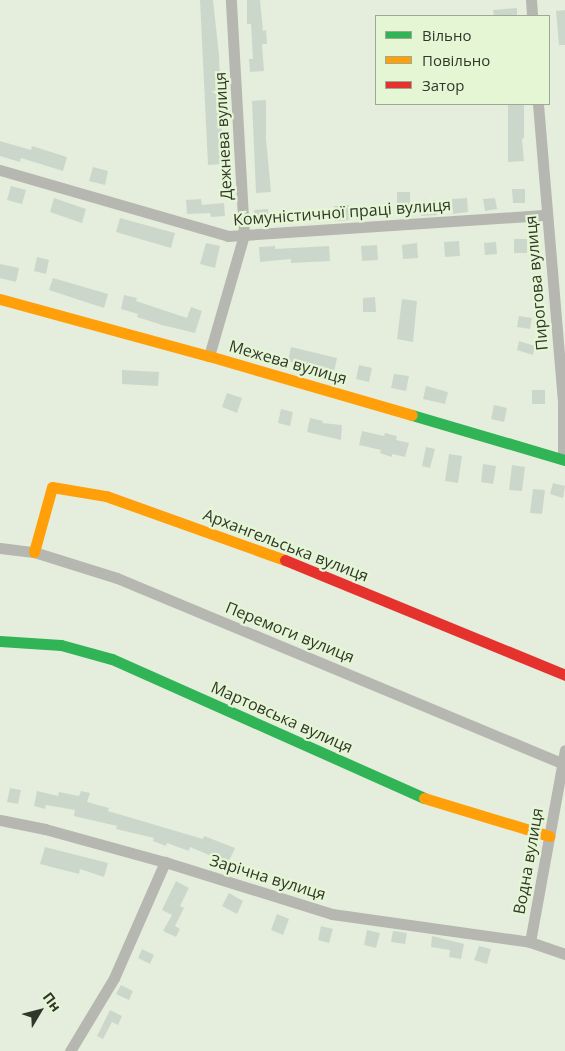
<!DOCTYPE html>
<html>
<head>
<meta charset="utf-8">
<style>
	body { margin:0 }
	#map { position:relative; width:565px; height:1051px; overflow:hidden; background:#e5eedd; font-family:"Open Sans",sans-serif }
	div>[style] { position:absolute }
	.building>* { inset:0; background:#ccd7cb }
	.street>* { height:11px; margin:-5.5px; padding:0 5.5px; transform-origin:5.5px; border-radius:5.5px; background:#b6b7b1 }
	.fast>* { height:11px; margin:-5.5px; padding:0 5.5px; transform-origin:5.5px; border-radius:5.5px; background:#30b455 }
	.slow>* { height:11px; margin:-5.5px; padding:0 5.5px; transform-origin:5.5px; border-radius:5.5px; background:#ff9f0a }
	.jam>* { height:11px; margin:-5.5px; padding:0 5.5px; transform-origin:5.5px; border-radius:5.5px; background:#e5322d }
	span { translate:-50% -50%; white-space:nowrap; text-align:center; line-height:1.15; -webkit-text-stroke:4.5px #e5f6d5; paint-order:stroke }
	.street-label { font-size:16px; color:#31372a }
	.legend { position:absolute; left:375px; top:15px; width:175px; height:90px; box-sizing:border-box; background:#e5f6d5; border:1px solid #9daa91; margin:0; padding:6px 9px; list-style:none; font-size:15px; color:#31372a }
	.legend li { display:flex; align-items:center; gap:10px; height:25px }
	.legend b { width:25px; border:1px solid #9daa91 }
	.north { position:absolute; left:15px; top:986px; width:50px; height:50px; -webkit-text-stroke:4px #e5f6d5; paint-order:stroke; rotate:53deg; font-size:14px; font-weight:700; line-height:20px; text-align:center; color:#31372a }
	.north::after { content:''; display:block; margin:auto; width:18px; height:22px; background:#31372a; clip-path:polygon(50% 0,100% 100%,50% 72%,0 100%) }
</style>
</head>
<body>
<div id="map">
	<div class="building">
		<div style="clip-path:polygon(200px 0,213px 0,219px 55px,223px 164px,208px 165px)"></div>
		<div style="clip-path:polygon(247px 0,260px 0,263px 31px,266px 30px,267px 44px,262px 44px,264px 71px,250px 72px,249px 59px,253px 59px,251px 24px,247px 24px)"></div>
		<div style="clip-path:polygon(517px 8px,517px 16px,494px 16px,493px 10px)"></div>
		<div style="clip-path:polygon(565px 10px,565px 45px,559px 45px,556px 11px)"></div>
		<div style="clip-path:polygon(266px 100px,266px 139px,271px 192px,256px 193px,252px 101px)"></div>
		<div style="clip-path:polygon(508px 104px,524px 104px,524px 138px,522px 139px,524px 161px,508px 162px)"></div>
		<div style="clip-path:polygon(0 141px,31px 150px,32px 146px,67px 157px,63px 171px,21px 158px,20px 162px,0 156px)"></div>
		<div style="clip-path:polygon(93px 167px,108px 171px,105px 185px,89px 181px)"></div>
		<div style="clip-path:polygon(11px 186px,26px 190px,22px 204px,7px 200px)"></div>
		<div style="clip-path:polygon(512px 189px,525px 189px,525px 203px,513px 203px)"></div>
		<div style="clip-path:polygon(397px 192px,410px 192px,410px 206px,397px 206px)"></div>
		<div style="clip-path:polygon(54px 198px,86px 209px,82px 223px,50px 212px)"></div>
		<div style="clip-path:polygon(467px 198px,468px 212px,453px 214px,452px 199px)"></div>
		<div style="clip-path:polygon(495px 198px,497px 209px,485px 211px,483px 199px)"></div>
		<div style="clip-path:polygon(201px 199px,202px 205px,224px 203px,225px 216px,211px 217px,210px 213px,187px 214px,186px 200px)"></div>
		<div style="clip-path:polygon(436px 200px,437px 215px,421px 216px,420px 202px)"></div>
		<div style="clip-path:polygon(349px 205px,350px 220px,335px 221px,334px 206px)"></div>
		<div style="clip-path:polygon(268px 209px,269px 222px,255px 223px,254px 210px)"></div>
		<div style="clip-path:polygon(120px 218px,175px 233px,171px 248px,116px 232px)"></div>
		<div style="clip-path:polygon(514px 239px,527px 239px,527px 253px,514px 253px)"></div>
		<div style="clip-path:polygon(459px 241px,460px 256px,445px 257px,444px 242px)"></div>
		<div style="clip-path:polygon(496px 242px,497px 254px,485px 255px,484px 243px)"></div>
		<div style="clip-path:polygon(206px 243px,220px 246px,215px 268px,200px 264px)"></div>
		<div style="clip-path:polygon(417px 243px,418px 258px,403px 259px,402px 245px)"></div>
		<div style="clip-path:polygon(377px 245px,378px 260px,362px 261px,361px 246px)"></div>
		<div style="clip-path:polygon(275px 246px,275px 249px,329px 246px,330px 261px,291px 263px,291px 259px,260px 262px,259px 247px)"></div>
		<div style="clip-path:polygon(37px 257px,49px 260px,46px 274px,34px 271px)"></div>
		<div style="clip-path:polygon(0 264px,19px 268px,16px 282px,0 278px)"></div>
		<div style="clip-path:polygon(53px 278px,108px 294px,104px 308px,49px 290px)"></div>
		<div style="clip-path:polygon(124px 295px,137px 298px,136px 301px,187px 318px,191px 307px,202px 311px,195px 333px,162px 325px,137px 317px,138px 314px,121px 309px)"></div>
		<div style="clip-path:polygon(375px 297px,376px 312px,363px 312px,363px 298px)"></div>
		<div style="clip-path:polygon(402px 299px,417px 301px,413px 342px,397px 339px)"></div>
		<div style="clip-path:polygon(519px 316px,532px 318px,530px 329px,517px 327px)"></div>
		<div style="clip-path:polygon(519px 341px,535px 346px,533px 355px,517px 350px)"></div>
		<div style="clip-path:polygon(291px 347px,337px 358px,334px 372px,288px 361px)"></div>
		<div style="clip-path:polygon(359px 365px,372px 368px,369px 382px,356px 379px)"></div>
		<div style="clip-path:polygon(122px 370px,159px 372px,158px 386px,122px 384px)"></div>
		<div style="clip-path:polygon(394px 374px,409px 376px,406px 391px,391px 388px)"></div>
		<div style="clip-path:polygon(426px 386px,448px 392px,445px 404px,423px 399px)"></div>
		<div style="clip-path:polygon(532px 390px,545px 390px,545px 404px,532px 404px)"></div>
		<div style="clip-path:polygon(227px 393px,242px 398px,237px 413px,222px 407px)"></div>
		<div style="clip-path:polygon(494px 405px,507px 408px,504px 422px,491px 419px)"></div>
		<div style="clip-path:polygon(281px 409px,293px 412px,290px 426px,278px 423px)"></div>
		<div style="clip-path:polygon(310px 418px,323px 421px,322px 423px,342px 425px,341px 440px,307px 432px)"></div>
		<div style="clip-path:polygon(362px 431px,384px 436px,385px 433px,397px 436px,396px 440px,409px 443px,405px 457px,392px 454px,392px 457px,380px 453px,381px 450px,359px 445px)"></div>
		<div style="clip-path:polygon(426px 447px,435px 449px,430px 468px,422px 466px)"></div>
		<div style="clip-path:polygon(449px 454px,462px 456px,458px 483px,445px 481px)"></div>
		<div style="clip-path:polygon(483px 464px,496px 466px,493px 484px,481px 482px)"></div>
		<div style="clip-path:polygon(512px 465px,525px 467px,522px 491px,509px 490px)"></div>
		<div style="clip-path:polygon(553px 483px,565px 486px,563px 498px,550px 494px)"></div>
		<div style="clip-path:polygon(533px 489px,545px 490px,542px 514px,530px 513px)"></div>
		<div style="clip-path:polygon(10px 788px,21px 790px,18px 804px,7px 802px)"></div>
		<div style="clip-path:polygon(37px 791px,58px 796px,59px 792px,79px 796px,81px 791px,90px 793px,87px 802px,109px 808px,108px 811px,203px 839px,204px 836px,235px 848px,228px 863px,190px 847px,189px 851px,167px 843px,166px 846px,153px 841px,154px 838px,116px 829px,117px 826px,74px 816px,75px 810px,46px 805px,45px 809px,34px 806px)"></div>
		<div style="clip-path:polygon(45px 847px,108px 863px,104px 877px,80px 869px,79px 874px,40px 864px)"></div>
		<div style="clip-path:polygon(176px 881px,189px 888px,180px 906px,184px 908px,175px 926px,180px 929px,176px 937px,163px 931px,172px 915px,162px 910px)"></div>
		<div style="clip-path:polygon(229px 893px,243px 901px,237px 914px,222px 906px)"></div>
		<div style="clip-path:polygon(277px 914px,289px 919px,283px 935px,271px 930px)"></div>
		<div style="clip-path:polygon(321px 926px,333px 929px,329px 943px,318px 940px)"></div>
		<div style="clip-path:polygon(367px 930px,380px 933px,376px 948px,364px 945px)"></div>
		<div style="clip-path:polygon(393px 931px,407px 933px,405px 944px,391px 942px)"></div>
		<div style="clip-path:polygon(432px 936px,464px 944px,461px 959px,449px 957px,450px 950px,431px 947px)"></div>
		<div style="clip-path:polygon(479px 946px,491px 949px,487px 964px,474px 960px)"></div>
		<div style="clip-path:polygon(142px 949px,154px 955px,150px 964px,138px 958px)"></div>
		<div style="clip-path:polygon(121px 985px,133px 991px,129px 1000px,116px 994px)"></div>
		<div style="clip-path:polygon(110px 1010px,122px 1016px,118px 1025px,112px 1022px,103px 1039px,97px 1036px)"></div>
	</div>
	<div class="street">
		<div style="left:531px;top:0;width:16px;rotate:86deg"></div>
		<div style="left:538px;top:104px;width:301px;rotate:85.2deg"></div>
		<div style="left:563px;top:404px;width:55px;rotate:90deg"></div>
		<div style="left:0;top:170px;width:237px;rotate:16.1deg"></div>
		<div style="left:228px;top:236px;width:319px;rotate:-3.8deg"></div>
		<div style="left:209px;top:356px;width:126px;rotate:-73.9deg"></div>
		<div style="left:244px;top:235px;width:235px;rotate:-93.2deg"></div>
		<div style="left:0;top:548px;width:34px;rotate:7deg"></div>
		<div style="left:34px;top:552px;width:87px;rotate:17.4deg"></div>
		<div style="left:117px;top:578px;width:482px;rotate:22.6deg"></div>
		<div style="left:0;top:820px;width:46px;rotate:11.3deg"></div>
		<div style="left:45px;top:829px;width:124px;rotate:15.4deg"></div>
		<div style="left:165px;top:862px;width:175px;rotate:17.3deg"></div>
		<div style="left:332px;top:914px;width:200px;rotate:8deg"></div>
		<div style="left:530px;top:942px;width:37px;rotate:19deg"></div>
		<div style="left:530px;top:942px;width:195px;rotate:-79.7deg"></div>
		<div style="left:70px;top:1051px;width:85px;rotate:-58.9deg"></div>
		<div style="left:114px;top:978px;width:127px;rotate:-66.3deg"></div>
	</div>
	<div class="fast">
		<div style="left:412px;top:415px;width:159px;rotate:16.4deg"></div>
		<div style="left:0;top:641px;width:61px;rotate:3.8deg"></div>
		<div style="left:61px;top:645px;width:53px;rotate:15.4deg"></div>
		<div style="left:112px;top:659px;width:342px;rotate:24deg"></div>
	</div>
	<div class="slow">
		<div style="left:0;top:299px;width:217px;rotate:15.3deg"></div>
		<div style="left:209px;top:356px;width:211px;rotate:16.2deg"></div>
		<div style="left:34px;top:552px;width:67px;rotate:-74.5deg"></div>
		<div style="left:52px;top:487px;width:55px;rotate:9.5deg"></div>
		<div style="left:106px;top:496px;width:190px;rotate:19.7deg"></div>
		<div style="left:424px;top:798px;width:131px;rotate:16.9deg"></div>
	</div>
	<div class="jam">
		<div style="left:285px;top:560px;width:303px;rotate:22.3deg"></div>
	</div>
	<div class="street-label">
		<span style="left:223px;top:136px;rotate:-93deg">Дежнева вулиця</span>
		<span style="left:342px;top:212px;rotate:-4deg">Комуністичної праці вулиця</span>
		<span style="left:536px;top:283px;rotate:-95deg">Пирогова вулиця</span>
		<span style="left:288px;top:362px;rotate:16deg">Межева вулиця</span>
		<span style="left:286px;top:545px;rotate:21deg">Архангельська вулиця</span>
		<span style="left:290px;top:632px;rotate:22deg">Перемоги вулиця</span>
		<span style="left:282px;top:717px;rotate:24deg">Мартовська вулиця</span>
		<span style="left:528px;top:861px;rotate:-80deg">Водна вулиця</span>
		<span style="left:268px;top:877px;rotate:17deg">Зарічна вулиця</span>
	</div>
	<ul class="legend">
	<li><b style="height:6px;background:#30b455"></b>Вільно</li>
	<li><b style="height:6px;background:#ff9f0a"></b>Повільно</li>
	<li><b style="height:6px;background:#e5322d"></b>Затор</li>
	</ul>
	<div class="north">Пн</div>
</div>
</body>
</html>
